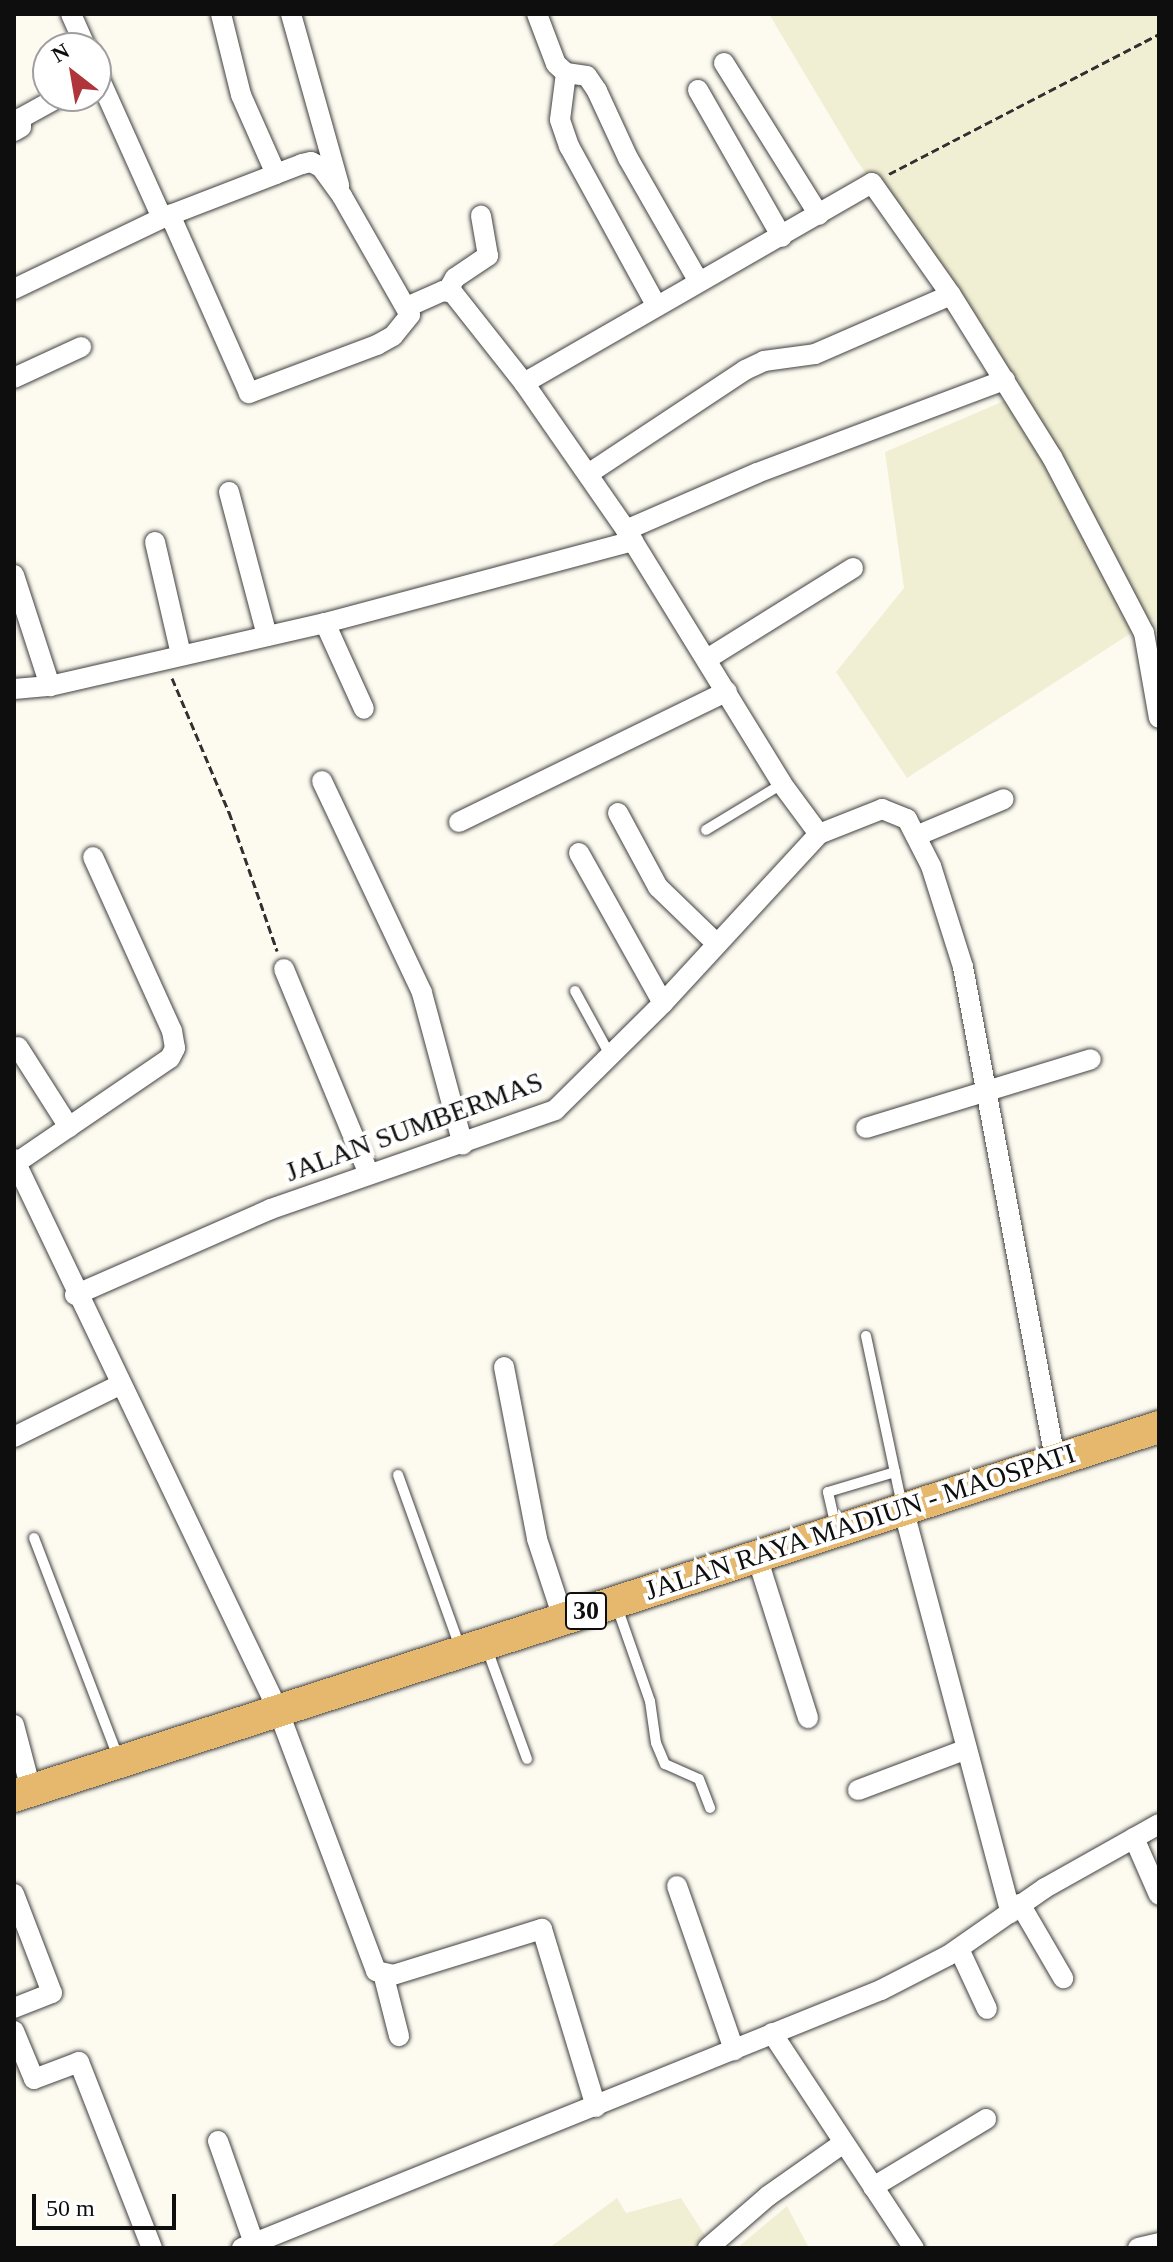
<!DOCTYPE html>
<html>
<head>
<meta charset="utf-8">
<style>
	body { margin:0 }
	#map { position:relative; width:1173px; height:2262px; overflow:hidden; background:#fdfbf0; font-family:"Times New Roman",serif }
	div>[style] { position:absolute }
	.farmland>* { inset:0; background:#f1efd3 }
	.path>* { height:3px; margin-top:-1.5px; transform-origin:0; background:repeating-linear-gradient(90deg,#303030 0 8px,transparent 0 12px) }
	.roads { filter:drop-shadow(0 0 2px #414141) drop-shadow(0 0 2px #414141) }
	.service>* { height:10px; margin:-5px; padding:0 5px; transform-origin:5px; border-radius:5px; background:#fff }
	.minor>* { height:20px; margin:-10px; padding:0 10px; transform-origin:10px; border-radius:10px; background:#fff }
	.trunk>* { height:32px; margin:-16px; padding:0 16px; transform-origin:16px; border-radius:16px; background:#e6b86e }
	span { translate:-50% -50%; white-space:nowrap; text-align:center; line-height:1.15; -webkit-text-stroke:8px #fff; paint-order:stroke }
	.shield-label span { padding:2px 6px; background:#fff; border:2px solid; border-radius:6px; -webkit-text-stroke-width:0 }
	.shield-label { font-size:26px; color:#0e0e0e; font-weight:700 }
	.street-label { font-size:28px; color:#0e0e0e }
	.frame { position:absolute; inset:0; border:16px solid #0e0e0e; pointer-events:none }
	.north { position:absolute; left:32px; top:32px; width:80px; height:80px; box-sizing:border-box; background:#fff; border:2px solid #9f9f9f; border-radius:50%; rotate:329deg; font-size:22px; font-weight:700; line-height:32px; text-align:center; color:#0e0e0e }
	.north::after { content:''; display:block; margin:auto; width:28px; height:36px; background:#ae3539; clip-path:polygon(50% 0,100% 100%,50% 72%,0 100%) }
	.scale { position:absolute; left:32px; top:2194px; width:144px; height:36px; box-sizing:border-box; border:4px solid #0e0e0e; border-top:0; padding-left:10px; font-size:24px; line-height:28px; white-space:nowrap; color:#0e0e0e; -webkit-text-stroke:6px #fff; paint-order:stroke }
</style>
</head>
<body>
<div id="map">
	<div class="farmland">
		<div style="clip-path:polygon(769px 14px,1159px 14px,1159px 638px,1153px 619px,907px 778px,836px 672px,904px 588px,885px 452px,1025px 392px,855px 158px)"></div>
		<div style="clip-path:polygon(617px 2198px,626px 2213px,681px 2198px,713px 2248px,549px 2248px)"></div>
		<div style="clip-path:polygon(787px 2206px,809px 2248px,737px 2248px)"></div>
	</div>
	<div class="path">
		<div style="left:889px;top:174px;width:304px;rotate:-27.4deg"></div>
		<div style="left:172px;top:678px;width:146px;rotate:67deg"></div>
		<div style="left:229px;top:812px;width:147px;rotate:70.9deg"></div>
	</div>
	<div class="roads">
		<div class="service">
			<div style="left:706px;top:830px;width:89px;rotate:-31.2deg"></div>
			<div style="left:575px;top:991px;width:71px;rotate:61.3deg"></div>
			<div style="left:866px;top:1336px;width:174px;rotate:78deg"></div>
			<div style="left:398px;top:1475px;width:183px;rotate:70.2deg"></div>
			<div style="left:836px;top:1527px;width:36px;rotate:-103deg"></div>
			<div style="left:828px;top:1492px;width:70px;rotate:-16.6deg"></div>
			<div style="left:34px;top:1538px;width:238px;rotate:69deg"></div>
			<div style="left:617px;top:1607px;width:100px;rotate:70.7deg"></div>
			<div style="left:650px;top:1701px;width:42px;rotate:81.9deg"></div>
			<div style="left:656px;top:1743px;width:23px;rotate:67deg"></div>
			<div style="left:665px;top:1764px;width:37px;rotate:24deg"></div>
			<div style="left:699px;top:1779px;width:31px;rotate:69deg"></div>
			<div style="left:487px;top:1649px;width:117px;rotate:70deg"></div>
		</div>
		<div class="minor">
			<div style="left:71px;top:14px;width:37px;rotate:66deg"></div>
			<div style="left:221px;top:14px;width:83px;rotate:76.1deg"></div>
			<div style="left:241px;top:95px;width:86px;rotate:66.1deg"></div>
			<div style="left:291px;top:14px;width:178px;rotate:74.3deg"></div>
			<div style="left:537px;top:14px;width:53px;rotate:69.2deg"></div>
			<div style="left:556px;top:64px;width:13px;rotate:42deg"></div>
			<div style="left:566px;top:73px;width:21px;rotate:8deg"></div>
			<div style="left:587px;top:76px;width:18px;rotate:56deg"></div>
			<div style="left:597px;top:91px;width:74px;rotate:65.2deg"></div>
			<div style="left:628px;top:158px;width:141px;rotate:60.2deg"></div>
			<div style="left:724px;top:63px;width:179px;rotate:58deg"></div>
			<div style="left:96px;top:71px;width:161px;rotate:65.8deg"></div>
			<div style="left:566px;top:73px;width:47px;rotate:97.3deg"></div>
			<div style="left:560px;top:120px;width:28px;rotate:71deg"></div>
			<div style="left:569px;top:146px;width:181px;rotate:61.3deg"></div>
			<div style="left:698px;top:90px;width:169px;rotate:60.3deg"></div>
			<div style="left:14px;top:131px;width:8px;rotate:-30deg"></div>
			<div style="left:21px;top:127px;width:9px;rotate:-90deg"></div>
			<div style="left:21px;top:118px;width:46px;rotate:-28.8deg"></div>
			<div style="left:14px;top:289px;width:164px;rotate:-25.6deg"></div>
			<div style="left:162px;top:218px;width:9px;rotate:-21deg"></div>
			<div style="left:170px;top:215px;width:114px;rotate:-21.1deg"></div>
			<div style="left:276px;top:174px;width:28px;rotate:-21deg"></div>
			<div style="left:302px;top:164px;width:9px;rotate:-13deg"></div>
			<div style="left:311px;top:162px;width:11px;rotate:27deg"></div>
			<div style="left:321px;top:167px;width:36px;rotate:54deg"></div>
			<div style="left:342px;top:196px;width:137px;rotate:60.3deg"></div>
			<div style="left:410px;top:315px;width:27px;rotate:129deg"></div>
			<div style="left:393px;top:336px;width:18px;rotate:151deg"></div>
			<div style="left:377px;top:345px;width:137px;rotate:159.4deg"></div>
			<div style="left:249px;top:393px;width:195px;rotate:-113.9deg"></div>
			<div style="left:448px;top:290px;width:14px;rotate:-60deg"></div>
			<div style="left:455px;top:278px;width:40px;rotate:-34deg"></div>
			<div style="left:488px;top:256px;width:41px;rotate:-99.9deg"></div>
			<div style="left:407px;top:307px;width:39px;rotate:-24deg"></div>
			<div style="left:443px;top:291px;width:10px;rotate:11deg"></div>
			<div style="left:453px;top:293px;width:115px;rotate:51.7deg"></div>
			<div style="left:524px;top:383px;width:179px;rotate:55.2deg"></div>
			<div style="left:626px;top:530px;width:298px;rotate:58.4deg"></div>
			<div style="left:782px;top:784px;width:62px;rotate:53.5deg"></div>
			<div style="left:819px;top:834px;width:68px;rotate:-21.6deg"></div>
			<div style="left:882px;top:809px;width:27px;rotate:22deg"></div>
			<div style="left:907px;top:819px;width:53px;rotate:62.9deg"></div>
			<div style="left:931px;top:866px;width:106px;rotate:72.4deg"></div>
			<div style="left:963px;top:967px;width:499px;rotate:79.4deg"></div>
			<div style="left:14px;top:378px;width:74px;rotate:-24.8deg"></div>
			<div style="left:524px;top:383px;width:401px;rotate:-29.9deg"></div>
			<div style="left:872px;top:183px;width:137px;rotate:54.8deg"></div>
			<div style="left:951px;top:295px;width:191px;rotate:58.1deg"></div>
			<div style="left:1052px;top:457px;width:199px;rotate:62.4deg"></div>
			<div style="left:1144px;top:633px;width:86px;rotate:80deg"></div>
			<div style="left:588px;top:474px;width:188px;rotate:-33.5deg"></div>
			<div style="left:745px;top:370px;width:21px;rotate:-25deg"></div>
			<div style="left:764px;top:361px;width:51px;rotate:-7.8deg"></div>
			<div style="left:815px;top:354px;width:148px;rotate:-23.5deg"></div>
			<div style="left:229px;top:492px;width:149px;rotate:75.2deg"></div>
			<div style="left:626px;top:530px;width:143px;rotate:-23.5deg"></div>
			<div style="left:757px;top:473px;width:265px;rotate:-20.6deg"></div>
			<div style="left:155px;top:542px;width:116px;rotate:77deg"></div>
			<div style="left:14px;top:575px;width:117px;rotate:72deg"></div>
			<div style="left:325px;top:623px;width:94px;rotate:65.6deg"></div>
			<div style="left:707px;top:659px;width:172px;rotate:-31.9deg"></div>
			<div style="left:14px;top:689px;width:36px;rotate:-5deg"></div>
			<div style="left:50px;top:686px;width:282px;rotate:-12.9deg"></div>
			<div style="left:325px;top:623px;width:319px;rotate:-14.9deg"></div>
			<div style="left:322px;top:781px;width:234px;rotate:64.7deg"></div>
			<div style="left:422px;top:993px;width:157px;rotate:74.9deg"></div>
			<div style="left:618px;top:813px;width:84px;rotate:61.6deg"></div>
			<div style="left:658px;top:887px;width:82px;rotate:44deg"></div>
			<div style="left:459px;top:822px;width:298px;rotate:-26deg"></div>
			<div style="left:916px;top:836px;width:95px;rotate:-22.8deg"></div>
			<div style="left:579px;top:853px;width:172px;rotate:60.8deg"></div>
			<div style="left:284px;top:969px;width:222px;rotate:67.5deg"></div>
			<div style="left:18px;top:1047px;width:95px;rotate:57.5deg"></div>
			<div style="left:866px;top:1128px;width:235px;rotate:-17deg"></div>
			<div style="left:14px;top:1159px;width:611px;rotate:64.4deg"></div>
			<div style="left:278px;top:1710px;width:279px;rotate:69.4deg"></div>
			<div style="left:376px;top:1971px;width:17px;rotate:13deg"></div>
			<div style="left:393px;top:1975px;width:156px;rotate:-17.2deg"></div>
			<div style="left:542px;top:1929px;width:186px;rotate:73.1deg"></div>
			<div style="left:16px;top:1163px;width:186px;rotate:-34.3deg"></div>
			<div style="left:170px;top:1058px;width:11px;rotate:-63deg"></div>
			<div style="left:175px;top:1048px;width:17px;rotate:-100deg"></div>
			<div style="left:172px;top:1031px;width:191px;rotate:-114.4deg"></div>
			<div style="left:75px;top:1295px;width:214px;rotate:-23.7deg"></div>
			<div style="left:271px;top:1209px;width:301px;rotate:-19.2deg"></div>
			<div style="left:555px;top:1110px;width:152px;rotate:-44.7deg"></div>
			<div style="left:663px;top:1003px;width:230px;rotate:-47.3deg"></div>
			<div style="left:504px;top:1367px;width:175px;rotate:79.1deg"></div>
			<div style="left:537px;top:1539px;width:83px;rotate:71.8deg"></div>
			<div style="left:14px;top:1437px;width:117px;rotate:-26.3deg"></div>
			<div style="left:903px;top:1508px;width:419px;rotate:75.1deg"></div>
			<div style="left:757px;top:1557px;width:169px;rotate:72.4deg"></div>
			<div style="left:14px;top:1725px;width:67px;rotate:75.3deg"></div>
			<div style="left:858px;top:1790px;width:116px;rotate:-20.6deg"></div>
			<div style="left:1134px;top:1838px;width:62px;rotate:66.3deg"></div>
			<div style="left:677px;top:1886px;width:174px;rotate:70.8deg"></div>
			<div style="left:14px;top:1894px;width:106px;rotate:69deg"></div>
			<div style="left:52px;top:1993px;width:41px;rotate:158.5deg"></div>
			<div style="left:1020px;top:1904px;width:86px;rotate:59.8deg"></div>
			<div style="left:959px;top:1949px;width:66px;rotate:65deg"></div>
			<div style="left:384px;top:1977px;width:61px;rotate:75.7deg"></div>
			<div style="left:14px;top:2031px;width:52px;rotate:67.4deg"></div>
			<div style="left:34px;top:2079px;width:48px;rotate:-20.7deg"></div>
			<div style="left:79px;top:2062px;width:200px;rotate:68.6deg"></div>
			<div style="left:772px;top:2033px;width:258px;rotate:56.6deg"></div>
			<div style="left:218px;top:2141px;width:108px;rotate:70.6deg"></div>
			<div style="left:873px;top:2187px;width:132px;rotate:-31deg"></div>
			<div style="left:242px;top:2248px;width:689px;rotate:-21.99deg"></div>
			<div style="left:881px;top:1990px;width:76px;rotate:-27.2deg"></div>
			<div style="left:949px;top:1955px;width:117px;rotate:-34.9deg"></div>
			<div style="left:1045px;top:1888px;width:131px;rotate:-29.3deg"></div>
			<div style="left:708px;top:2248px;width:79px;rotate:-40.9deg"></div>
			<div style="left:768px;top:2196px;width:90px;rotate:-35.1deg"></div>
			<div style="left:1138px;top:2248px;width:22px;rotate:-13deg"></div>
		</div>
		<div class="trunk">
			<div style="left:14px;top:1796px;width:1203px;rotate:-17.86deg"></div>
		</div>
	</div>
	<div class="shield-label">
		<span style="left:586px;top:1611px">30</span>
	</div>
	<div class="street-label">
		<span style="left:414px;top:1127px;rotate:-20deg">JALAN SUMBERMAS</span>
		<span style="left:860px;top:1522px;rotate:-18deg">JALAN RAYA MADIUN - MAOSPATI</span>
	</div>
	<div class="frame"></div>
	<div class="north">N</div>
	<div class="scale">50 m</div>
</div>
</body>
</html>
